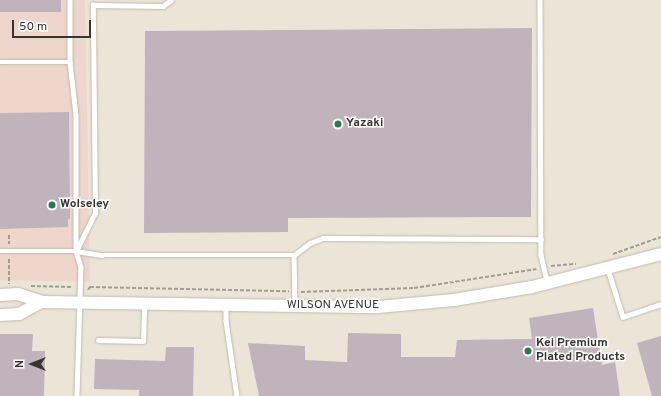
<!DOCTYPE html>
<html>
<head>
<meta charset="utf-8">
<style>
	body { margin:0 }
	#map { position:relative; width:661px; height:396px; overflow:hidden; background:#ebe5d8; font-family:Overpass,sans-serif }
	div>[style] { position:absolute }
	.commercial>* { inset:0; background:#eed6cd }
	.building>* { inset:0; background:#c0b3bb }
	.path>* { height:2px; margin-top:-1px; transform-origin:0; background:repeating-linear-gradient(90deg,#a29d94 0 4px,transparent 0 6px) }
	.roads { filter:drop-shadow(0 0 1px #c1bbae) drop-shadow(0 0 1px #c1bbae) }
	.lane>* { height:4.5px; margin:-2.25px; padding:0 2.25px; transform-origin:2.25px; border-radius:2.25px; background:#fff }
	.secondary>* { height:12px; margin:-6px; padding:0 6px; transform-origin:6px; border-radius:6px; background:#fff }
	.dots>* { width:11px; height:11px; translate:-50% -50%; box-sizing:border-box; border:2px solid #fff; border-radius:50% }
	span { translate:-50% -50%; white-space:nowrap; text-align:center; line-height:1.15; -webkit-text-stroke:3px #fff; paint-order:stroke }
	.poi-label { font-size:12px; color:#373530; font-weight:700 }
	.left { translate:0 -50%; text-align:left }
	.street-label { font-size:12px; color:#373530 }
	.north { position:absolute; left:12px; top:344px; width:40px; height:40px; -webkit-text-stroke:3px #fff; paint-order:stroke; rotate:270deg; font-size:11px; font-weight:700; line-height:16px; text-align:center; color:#373530 }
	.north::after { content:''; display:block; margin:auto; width:14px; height:18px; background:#373530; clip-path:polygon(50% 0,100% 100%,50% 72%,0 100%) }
	.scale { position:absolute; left:12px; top:20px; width:79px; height:18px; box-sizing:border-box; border:2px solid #373530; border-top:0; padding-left:5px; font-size:12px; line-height:14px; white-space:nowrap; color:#373530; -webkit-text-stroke:3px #fff; paint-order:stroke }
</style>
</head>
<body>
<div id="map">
	<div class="commercial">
		<div style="clip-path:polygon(0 0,85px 0,90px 282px,0 280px)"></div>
	</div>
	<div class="building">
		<div style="clip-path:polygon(0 0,61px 0,61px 12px,0 12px)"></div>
		<div style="clip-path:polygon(532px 28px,531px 217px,288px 218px,288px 232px,144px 233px,145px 31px)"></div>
		<div style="clip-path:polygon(69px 112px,70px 219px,68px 219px,68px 227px,0 229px,0 113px)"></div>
		<div style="clip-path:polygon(593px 308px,602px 365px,615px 362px,620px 396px,259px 396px,248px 343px,305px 346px,305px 360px,347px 362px,348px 333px,401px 334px,401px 357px,455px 357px,457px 340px,532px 339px,529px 318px)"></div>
		<div style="clip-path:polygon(0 334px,33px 334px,32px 351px,45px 351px,44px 396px,0 396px)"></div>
		<div style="clip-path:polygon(661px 336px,661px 396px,652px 396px,637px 343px)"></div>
		<div style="clip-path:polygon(166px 347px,194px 347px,193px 396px,139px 396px,139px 390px,94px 389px,95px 359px,165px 361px)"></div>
	</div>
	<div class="path">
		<div style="left:9px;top:235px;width:9px;rotate:90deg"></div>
		<div style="left:613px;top:254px;width:51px;rotate:-19.5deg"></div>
		<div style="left:9px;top:259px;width:25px;rotate:90deg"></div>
		<div style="left:551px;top:266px;width:25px;rotate:-5deg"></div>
		<div style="left:31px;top:286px;width:42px;rotate:1.4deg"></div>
		<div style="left:88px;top:290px;width:4px;rotate:-56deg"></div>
		<div style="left:90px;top:287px;width:199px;rotate:1.2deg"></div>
		<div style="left:301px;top:292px;width:113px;rotate:-2deg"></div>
		<div style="left:414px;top:288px;width:124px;rotate:-8.8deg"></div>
	</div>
	<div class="roads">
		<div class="lane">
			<div style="left:70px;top:0;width:62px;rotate:90deg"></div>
			<div style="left:70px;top:62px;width:53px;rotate:83.5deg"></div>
			<div style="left:76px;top:115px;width:136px;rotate:90deg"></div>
			<div style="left:76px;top:251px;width:17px;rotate:73deg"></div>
			<div style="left:81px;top:267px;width:129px;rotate:91.8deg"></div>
			<div style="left:540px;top:0;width:255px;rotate:89.8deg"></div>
			<div style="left:541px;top:255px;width:28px;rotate:77deg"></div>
			<div style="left:0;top:62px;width:70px"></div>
			<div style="left:77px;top:249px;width:40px;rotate:-63.4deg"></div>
			<div style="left:95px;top:213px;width:208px;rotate:-90.6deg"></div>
			<div style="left:93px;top:5px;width:70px;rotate:0.8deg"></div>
			<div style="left:163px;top:6px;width:10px;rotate:-37deg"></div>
			<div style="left:0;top:251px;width:76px"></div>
			<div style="left:76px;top:251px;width:26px;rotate:9deg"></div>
			<div style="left:102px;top:255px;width:192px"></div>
			<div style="left:294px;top:255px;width:20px;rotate:-37deg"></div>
			<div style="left:310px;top:243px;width:14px;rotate:-21deg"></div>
			<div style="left:323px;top:238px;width:218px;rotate:0.3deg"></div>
			<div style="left:294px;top:255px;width:50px;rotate:88.9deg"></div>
			<div style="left:608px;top:269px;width:50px;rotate:72.6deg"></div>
			<div style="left:623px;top:317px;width:40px;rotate:-18.9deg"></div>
			<div style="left:226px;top:305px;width:16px;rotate:90deg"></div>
			<div style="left:226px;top:321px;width:76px;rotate:81.7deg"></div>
			<div style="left:98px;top:340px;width:45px;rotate:1.3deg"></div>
			<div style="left:143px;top:341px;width:37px;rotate:-88deg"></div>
		</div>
		<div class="secondary">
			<div style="left:0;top:295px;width:18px;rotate:-3deg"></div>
			<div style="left:18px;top:294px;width:25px;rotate:18deg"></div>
			<div style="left:42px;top:302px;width:336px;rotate:0.9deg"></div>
			<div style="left:378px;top:307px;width:76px;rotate:-5.3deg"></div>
			<div style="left:454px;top:300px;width:79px;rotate:-9.5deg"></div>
			<div style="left:532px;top:287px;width:133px;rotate:-14.3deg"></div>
			<div style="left:0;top:315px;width:19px;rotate:-3deg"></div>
			<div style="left:19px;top:314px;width:26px;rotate:-28deg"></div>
		</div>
	</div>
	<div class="dots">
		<div style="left:338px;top:124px;background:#297c4e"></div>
		<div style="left:52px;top:205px;background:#297c4e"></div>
		<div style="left:528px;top:351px;background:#297c4e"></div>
	</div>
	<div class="poi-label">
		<span class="left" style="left:346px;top:124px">Yazaki</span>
		<span class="left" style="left:60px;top:205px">Wolseley</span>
		<span class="left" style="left:536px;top:351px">Kei Premium<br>Plated Products</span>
	</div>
	<div class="street-label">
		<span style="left:333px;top:306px">WILSON AVENUE</span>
	</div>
	<div class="north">N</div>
	<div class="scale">50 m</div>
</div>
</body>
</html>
